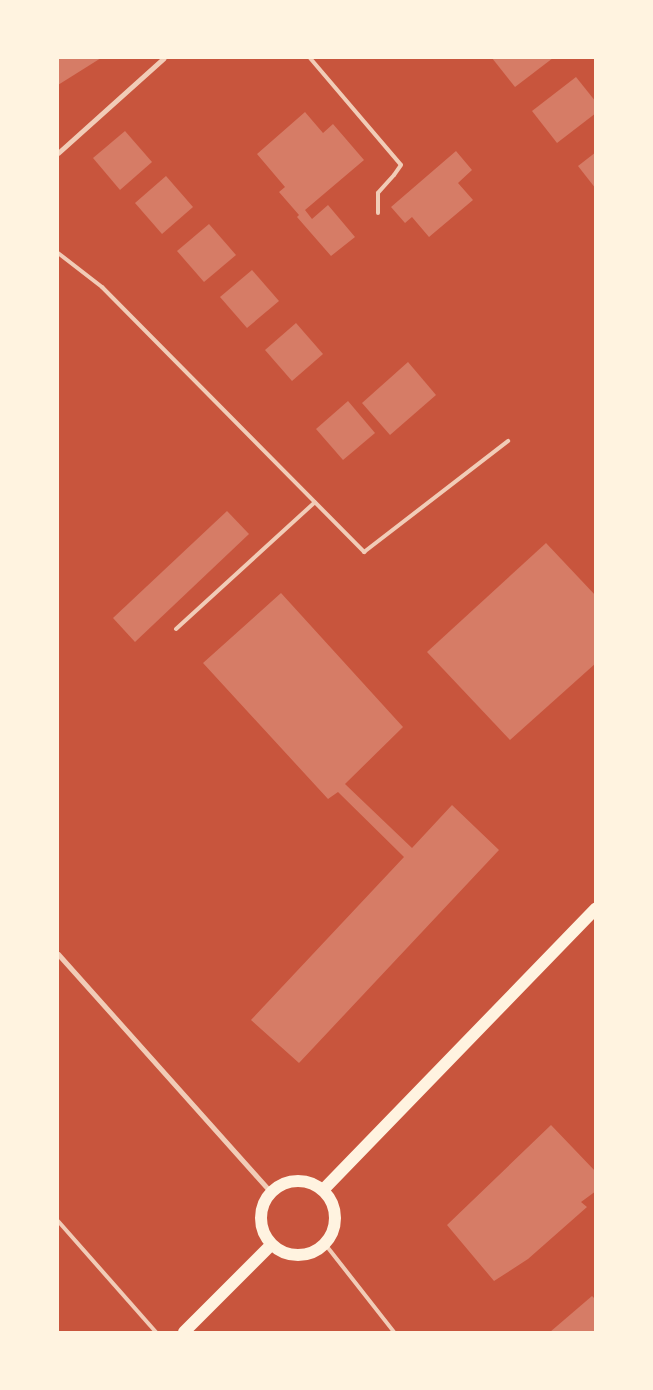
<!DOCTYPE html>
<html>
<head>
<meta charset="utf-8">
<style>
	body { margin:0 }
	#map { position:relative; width:653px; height:1390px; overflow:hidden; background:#c8553d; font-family:Raleway,sans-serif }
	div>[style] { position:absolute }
	.building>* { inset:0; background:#d67c66 }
	.service>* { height:4px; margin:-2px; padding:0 2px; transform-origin:2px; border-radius:2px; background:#f1ccb7 }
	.minor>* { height:5px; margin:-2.5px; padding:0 2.5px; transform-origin:2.5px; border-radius:2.5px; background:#f1ccb7 }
	.primary>* { height:12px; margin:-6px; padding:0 6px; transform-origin:6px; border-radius:6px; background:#fff3e0 }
	.primary>.ring { margin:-6px; padding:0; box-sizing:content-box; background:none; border:12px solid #fff3e0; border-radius:50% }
	span { translate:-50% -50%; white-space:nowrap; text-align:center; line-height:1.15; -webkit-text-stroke:5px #fff3e0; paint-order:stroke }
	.frame { position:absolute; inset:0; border:59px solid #fff3e0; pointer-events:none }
</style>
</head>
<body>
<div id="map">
	<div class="building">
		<div style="clip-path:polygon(58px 58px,101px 58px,58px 85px)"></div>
		<div style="clip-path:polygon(492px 58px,553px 58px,515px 87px)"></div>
		<div style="clip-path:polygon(576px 77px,596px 102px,596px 113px,557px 143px,532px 111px)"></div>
		<div style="clip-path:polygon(305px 112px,323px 133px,333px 124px,364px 160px,305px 210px,312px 219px,328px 205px,355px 237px,331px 256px,297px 217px,299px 215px,279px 192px,285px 187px,257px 154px)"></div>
		<div style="clip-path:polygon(125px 131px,152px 162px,120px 190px,93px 158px)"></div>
		<div style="clip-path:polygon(456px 151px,472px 170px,458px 183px,473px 200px,429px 237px,412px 217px,405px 223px,391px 207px)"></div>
		<div style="clip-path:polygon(596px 152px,596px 189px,578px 166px)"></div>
		<div style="clip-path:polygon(166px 176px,193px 207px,162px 234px,135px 203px)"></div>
		<div style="clip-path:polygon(209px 224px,236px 255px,204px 282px,177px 251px)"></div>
		<div style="clip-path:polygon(252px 270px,279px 301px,247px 328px,220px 297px)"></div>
		<div style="clip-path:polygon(296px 323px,323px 354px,292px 381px,265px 350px)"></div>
		<div style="clip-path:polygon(408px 362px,436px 395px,390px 435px,362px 403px)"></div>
		<div style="clip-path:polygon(348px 401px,375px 433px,343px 460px,316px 429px)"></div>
		<div style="clip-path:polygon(227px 511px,249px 534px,135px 642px,113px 618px)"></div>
		<div style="clip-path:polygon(546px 543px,596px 596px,596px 663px,510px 740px,427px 652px)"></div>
		<div style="clip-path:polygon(281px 593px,403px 727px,345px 784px,412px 848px,452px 805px,499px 850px,299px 1063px,251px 1020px,404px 857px,338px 792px,328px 799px,203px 663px)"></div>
		<div style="clip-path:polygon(551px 1125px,596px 1172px,596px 1191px,581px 1202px,587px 1207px,528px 1259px,494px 1281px,447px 1225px)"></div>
		<div style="clip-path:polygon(592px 1296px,596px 1300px,596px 1332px,550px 1332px)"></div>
	</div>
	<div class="service">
		<div style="left:310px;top:58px;width:140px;rotate:49.6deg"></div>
		<div style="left:401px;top:165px;width:12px;rotate:125deg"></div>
		<div style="left:394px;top:175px;width:24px;rotate:132deg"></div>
		<div style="left:378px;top:193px;width:20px;rotate:90deg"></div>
		<div style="left:58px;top:253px;width:56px;rotate:37.7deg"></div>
		<div style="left:102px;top:287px;width:373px;rotate:45.3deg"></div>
		<div style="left:364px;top:552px;width:182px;rotate:-37.6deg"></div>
		<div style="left:176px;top:629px;width:188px;rotate:-42.4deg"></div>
		<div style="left:58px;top:1221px;width:148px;rotate:48.6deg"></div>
		<div style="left:325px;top:1244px;width:112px;rotate:51.9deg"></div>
	</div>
	<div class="minor">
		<div style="left:58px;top:153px;width:142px;rotate:-41.9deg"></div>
		<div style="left:58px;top:954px;width:319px;rotate:48.2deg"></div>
	</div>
	<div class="primary">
		<div class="ring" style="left:261px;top:1181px;width:62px;height:62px"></div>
		<div style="left:323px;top:1190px;width:392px;rotate:-45.9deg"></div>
		<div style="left:184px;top:1332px;width:123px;rotate:-45deg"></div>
	</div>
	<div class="frame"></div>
</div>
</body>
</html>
